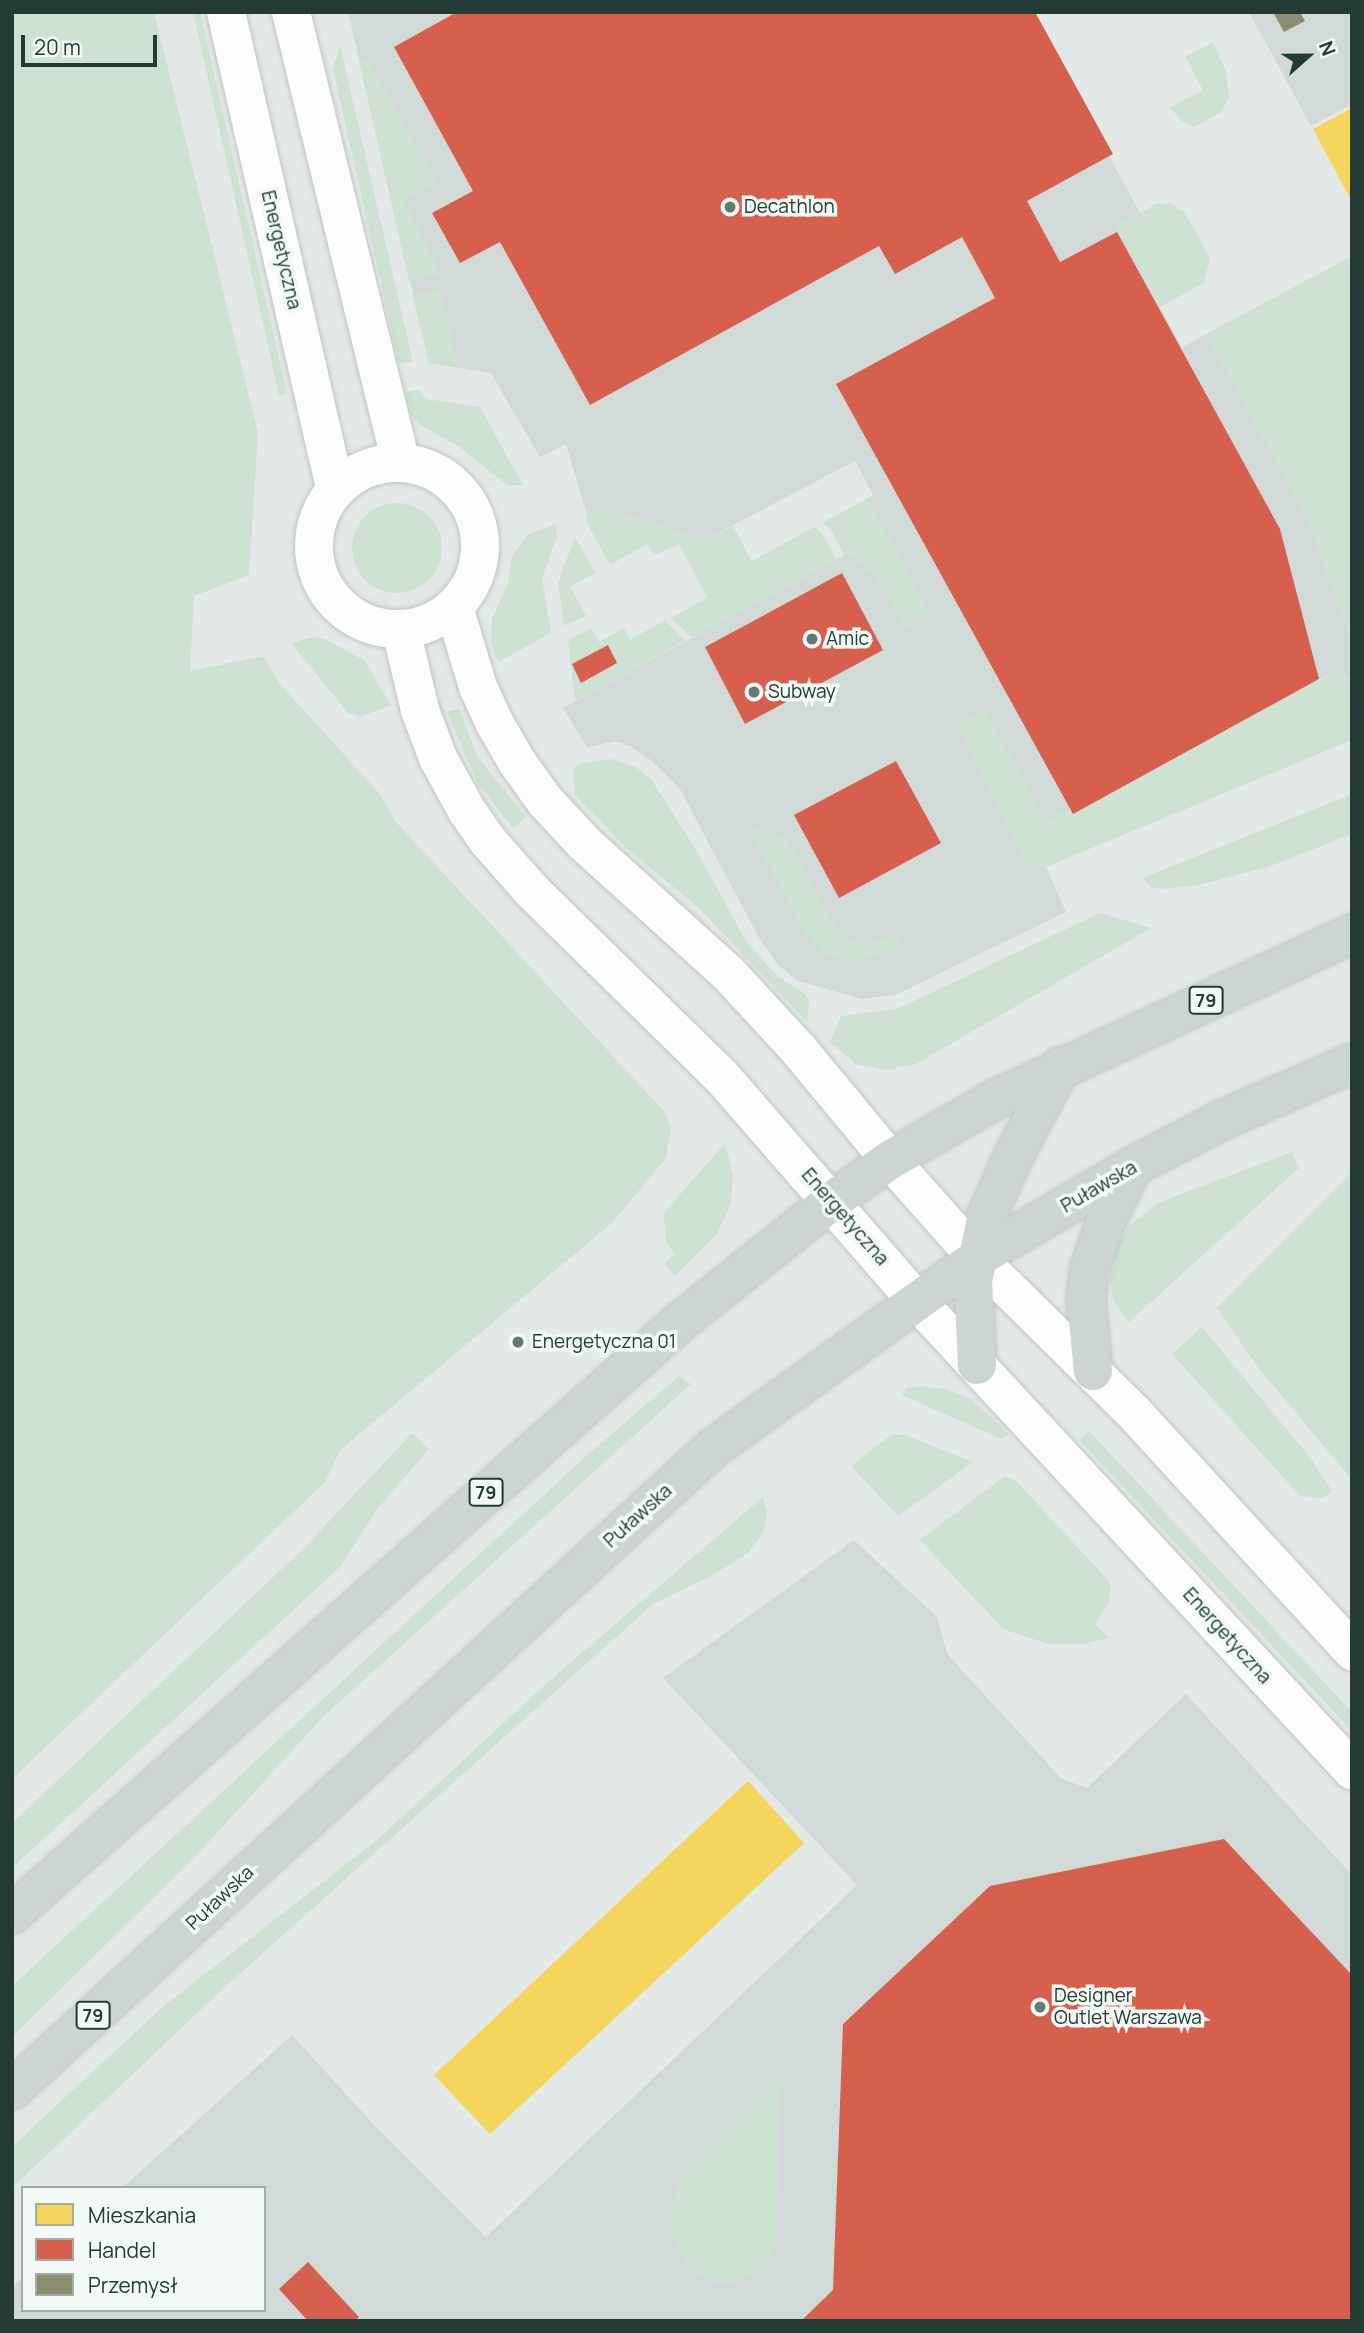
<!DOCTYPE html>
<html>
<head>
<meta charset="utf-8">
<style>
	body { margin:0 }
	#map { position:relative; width:1364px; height:2333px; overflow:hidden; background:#e3e9e6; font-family:Manrope,sans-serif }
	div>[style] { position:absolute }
	.built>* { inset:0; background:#d1dad6 }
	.green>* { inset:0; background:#cde2d2 }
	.round { border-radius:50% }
	.homes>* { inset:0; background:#f6d55c }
	.shops>* { inset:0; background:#d6604d }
	.industry>* { inset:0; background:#8c8c6e }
	.roads { filter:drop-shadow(0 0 2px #c0c6c3) drop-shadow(0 0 2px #c0c6c3) }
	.minor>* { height:38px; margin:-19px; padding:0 19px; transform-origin:19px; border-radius:19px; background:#fbfcfb }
	.minor>.ring { margin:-19px; padding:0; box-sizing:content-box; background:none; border:38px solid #fbfcfb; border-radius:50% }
	.major>* { height:38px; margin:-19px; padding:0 19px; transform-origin:19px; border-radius:19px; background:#cdd5d2 }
	.dots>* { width:19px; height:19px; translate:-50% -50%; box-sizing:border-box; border:4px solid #f2f8f4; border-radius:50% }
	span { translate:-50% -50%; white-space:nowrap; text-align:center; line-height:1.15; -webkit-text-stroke:7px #f2f8f4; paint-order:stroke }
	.shield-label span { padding:2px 5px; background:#f2f8f4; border:2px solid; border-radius:5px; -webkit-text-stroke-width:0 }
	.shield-label { font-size:18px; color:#223b34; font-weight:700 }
	.poi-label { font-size:19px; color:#223b34 }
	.left { translate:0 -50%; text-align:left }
	.street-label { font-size:19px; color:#223b34 }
	.frame { position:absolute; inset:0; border:14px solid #223b34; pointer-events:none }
	.legend { position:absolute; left:21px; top:2186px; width:245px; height:126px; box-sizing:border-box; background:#f2f8f4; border:2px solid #9faca7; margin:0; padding:9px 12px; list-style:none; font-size:21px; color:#223b34 }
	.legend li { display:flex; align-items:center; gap:14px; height:35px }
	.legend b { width:35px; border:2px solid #9faca7 }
	.north { position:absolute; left:1273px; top:21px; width:70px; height:70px; -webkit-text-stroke:5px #f2f8f4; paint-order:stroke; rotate:69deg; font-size:19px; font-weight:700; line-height:28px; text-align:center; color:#223b34 }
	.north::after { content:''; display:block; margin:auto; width:24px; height:32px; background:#223b34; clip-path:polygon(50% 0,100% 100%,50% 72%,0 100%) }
	.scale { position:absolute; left:21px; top:35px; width:136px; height:32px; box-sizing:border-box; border:4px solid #223b34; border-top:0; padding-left:9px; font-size:21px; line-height:24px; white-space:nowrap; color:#223b34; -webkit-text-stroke:5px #f2f8f4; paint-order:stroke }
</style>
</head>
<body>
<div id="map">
	<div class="built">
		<div style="clip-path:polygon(348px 12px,1031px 12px,1140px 213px,1116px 227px,1182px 348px,1206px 334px,1306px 515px,1346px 625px,1352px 627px,1352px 678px,1333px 672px,1046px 823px,985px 711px,957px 726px,1026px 862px,1046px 867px,1066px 912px,895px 995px,862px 999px,798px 981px,778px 965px,758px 936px,680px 789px,652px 761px,630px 746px,616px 741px,587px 747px,563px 708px,848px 553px,875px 576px,906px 627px,930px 614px,867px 499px,873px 495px,855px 461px,712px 536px,691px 536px,632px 515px,586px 511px,566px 444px,540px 457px,491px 373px,429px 363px)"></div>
		<div style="clip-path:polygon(1249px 12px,1352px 12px,1352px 104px,1311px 126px)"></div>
		<div style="clip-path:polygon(854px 1540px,937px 1617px,947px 1654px,1062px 1779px,1087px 1788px,1186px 1694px,1352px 1875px,1352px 2321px,12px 2321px,12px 2287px,23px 2278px,23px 2310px,264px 2310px,264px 2188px,122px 2188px,292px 2035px,377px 2128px,486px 2237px,857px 1885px,663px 1678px)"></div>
	</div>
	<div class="green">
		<div style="clip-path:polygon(12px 12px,154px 12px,258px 432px,249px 575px,194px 596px,190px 671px,263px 656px,279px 683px,380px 794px,395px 821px,664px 1111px,671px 1127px,666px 1158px,613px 1222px,340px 1450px,325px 1482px,12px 1779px)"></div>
		<div style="clip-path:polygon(193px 12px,200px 12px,287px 393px,279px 395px)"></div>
		<div style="clip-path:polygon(1213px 42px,1226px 71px,1229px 96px,1222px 112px,1194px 127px,1183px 122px,1170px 108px,1203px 90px,1185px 57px)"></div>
		<div style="clip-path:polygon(340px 45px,413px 362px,412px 362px,399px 364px,333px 69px)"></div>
		<div style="clip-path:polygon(368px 60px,437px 182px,404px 200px,441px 274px,409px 281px,359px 61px)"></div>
		<div style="clip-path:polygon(1156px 204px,1172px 204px,1186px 214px,1210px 258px,1204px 283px,1160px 307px,1116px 227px)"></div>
		<div style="clip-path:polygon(1352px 256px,1352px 627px,1346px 625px,1306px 515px,1206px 334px)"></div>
		<div style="clip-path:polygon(441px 289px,457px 365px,429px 363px,412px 294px)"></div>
		<div style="clip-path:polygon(418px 390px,426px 399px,480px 407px,523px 485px,507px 485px,458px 446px,419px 424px,411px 414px,405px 393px)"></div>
		<div style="clip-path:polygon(867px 499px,930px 614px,906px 627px,875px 576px,848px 553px,844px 555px,830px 528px,822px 523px)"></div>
		<div class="round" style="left:352px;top:503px;width:90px;height:90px"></div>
		<div style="clip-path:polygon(586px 511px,632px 515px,691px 536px,712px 536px,733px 526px,752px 561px,814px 527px,822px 533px,836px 559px,692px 638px,671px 618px,707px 598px,679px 544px,654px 555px,648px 544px,610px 565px,587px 523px)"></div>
		<div style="clip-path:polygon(556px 524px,557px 536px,542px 578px,551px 633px,498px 662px,491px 643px,492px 619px,508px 583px,512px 556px,527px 535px)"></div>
		<div style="clip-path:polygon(575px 537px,596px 573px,570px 586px,586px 616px,564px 626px,558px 583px)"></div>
		<div style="clip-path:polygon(665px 620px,685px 641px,575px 701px,568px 640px,591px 628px,599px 642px,624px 628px,630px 640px)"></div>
		<div style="clip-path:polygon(314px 637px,325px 639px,365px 661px,391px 706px,361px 716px,348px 713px,291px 643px)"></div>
		<div style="clip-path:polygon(1334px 672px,1352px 678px,1352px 740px,1046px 867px,1026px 863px,956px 726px,985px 711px,1047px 823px)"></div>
		<div style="clip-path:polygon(459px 708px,477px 756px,526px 817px,513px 828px,479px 785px,466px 757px,447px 712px)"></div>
		<div style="clip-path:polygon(612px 759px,637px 768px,651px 779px,695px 848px,746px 941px,777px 976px,805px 994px,809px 1001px,807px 1022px,699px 908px,626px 848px,575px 795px,573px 768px,583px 763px)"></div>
		<div style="clip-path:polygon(1352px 794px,1352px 834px,1268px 867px,1202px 884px,1167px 889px,1151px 887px,1142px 878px)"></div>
		<div style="clip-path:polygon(749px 827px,777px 833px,789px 842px,834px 924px,850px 940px,864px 945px,895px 935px,902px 939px,902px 949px,851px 962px,827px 955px,800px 927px)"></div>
		<div style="clip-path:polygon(1100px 913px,1151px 928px,916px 1064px,886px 1070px,856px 1064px,830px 1042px,841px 1016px,897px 1009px)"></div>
		<div style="clip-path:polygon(725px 1143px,733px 1175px,731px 1203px,717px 1234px,675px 1276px,664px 1263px,675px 1254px,667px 1244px,663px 1214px)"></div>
		<div style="clip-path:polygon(1292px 1152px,1299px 1168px,1129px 1322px,1114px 1301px,1110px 1282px,1116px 1248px,1129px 1226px,1158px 1203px)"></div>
		<div style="clip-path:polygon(1352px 1172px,1352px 1474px,1349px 1476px,1259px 1369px,1217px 1308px)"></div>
		<div style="clip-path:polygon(1202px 1327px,1312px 1460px,1332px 1491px,1323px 1498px,1300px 1496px,1172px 1354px)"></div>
		<div style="clip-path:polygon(679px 1376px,691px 1384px,323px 1717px,194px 1858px,12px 2037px,12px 1986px,584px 1458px)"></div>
		<div style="clip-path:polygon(922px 1387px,946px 1389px,971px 1399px,1009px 1434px,1001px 1439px,902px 1395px,906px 1388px)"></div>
		<div style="clip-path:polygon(1089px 1431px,1352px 1712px,1352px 1731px,1079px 1440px)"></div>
		<div style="clip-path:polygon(412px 1433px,429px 1449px,379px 1507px,339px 1568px,12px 1868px,12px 1823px,303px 1549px)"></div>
		<div style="clip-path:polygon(891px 1435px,905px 1435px,973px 1462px,898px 1516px,851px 1466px)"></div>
		<div style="clip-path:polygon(1005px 1476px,1015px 1480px,1108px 1580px,1111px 1590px,1108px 1604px,1095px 1624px,1109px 1638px,1083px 1644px,1048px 1644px,1003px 1629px,920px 1540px)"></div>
		<div style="clip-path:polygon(763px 1497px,767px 1512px,763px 1533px,748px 1553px,711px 1576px,653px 1604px,226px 1986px,12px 2188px,12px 2147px,90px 2074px,164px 2006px,377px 1840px,548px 1682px)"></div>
		<div style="clip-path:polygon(781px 2080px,776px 2246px,760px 2271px,738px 2282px,712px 2283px,691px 2269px,681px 2255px,670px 2227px,672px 2204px,682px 2176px)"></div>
	</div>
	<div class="homes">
		<div style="clip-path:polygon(1352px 108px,1352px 202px,1313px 129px)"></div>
		<div style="clip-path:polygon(748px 1781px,804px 1843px,490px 2134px,434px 2075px)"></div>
	</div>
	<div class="shops">
		<div style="clip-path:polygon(457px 12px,1035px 12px,1113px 154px,1027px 201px,1060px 262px,1117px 232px,1280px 529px,1319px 679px,1073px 814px,836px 384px,995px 298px,962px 237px,895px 274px,879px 246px,590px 405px,500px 242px,460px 263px,432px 213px,473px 191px,394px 47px)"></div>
		<div style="clip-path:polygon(842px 573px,883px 650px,745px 724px,705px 647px)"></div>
		<div style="clip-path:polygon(608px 645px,617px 663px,581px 683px,572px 664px)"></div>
		<div style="clip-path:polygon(896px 761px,941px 843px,839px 898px,794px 815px)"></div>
		<div style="clip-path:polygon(1224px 1839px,1352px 1975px,1352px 2321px,801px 2321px,833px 2290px,843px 2024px,990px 1886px)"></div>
		<div style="clip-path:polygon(308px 2262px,359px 2317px,355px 2321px,308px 2321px,279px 2289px)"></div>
	</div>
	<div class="industry">
		<div style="clip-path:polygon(1273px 12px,1300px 12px,1305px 21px,1284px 32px)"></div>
	</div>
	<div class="roads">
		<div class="minor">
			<div style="left:226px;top:12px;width:488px;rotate:77.1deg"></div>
			<div style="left:291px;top:12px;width:463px;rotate:76.3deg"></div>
			<div class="ring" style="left:314px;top:463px;width:128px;height:128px"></div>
			<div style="left:454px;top:607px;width:84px;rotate:73.3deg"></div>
			<div style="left:478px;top:687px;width:41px;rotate:65.3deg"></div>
			<div style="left:495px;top:724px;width:44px;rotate:59.9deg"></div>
			<div style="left:517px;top:762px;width:48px;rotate:54.3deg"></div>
			<div style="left:545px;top:801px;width:57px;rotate:47.1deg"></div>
			<div style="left:584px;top:843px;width:194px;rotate:42.1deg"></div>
			<div style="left:728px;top:973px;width:105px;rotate:47.3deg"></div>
			<div style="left:799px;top:1050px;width:143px;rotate:50.4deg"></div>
			<div style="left:890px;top:1160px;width:131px;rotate:48.4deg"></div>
			<div style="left:977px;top:1258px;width:225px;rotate:44.6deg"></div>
			<div style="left:1137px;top:1416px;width:319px;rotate:47.5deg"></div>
			<div style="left:401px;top:630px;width:82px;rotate:76.6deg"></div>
			<div style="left:420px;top:710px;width:51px;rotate:69.4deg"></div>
			<div style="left:438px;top:758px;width:60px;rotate:61.3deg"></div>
			<div style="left:467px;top:811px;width:37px;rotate:55deg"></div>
			<div style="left:488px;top:841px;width:67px;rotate:48.7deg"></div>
			<div style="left:532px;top:891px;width:266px;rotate:44.4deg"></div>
			<div style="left:722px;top:1077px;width:297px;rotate:49deg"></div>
			<div style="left:917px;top:1301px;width:640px;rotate:47.15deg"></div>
		</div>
		<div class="major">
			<div style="left:977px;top:1365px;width:84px;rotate:-92.7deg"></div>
			<div style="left:973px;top:1281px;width:67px;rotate:-78deg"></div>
			<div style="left:987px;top:1215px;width:68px;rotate:-65.7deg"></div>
			<div style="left:1015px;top:1153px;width:98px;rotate:-62.1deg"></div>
			<div style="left:1093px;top:1371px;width:72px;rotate:-95.6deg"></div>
			<div style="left:1086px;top:1299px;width:31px;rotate:-83deg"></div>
			<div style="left:1090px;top:1268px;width:50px;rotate:-71.2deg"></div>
			<div style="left:1106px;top:1221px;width:60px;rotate:-64.3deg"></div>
			<div style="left:12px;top:1914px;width:893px;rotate:-41.55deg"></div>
			<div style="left:680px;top:1322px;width:194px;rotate:-38.5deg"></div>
			<div style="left:832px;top:1201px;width:71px;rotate:-35.3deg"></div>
			<div style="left:890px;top:1160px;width:118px;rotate:-30deg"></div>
			<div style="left:992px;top:1101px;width:397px;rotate:-24.9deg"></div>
			<div style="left:12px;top:2090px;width:951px;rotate:-42.48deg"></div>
			<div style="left:713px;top:1448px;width:325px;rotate:-35.7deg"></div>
			<div style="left:977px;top:1258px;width:180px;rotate:-30.4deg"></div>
			<div style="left:1132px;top:1167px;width:99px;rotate:-27.6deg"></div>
			<div style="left:1220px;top:1121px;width:144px;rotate:-23.7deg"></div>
		</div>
	</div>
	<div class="dots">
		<div style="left:730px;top:207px;background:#667872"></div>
		<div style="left:812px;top:639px;background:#667872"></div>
		<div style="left:754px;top:692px;background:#667872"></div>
		<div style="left:518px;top:1342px;background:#667872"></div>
		<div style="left:1040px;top:2007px;background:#667872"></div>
	</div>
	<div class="shield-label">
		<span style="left:1206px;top:1000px">79</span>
		<span style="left:486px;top:1492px">79</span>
		<span style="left:93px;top:2015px">79</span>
	</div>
	<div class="poi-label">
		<span class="left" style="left:744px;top:207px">Decathlon</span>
		<span class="left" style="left:826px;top:639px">Amic</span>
		<span class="left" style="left:768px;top:692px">Subway</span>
		<span class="left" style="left:532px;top:1342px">Energetyczna 01</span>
		<span class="left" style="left:1054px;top:2007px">Designer<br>Outlet Warszawa</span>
	</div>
	<div class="street-label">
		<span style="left:281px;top:250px;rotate:77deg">Energetyczna</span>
		<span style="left:1099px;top:1187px;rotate:-30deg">Puławska</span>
		<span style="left:845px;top:1217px;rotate:49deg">Energetyczna</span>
		<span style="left:638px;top:1516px;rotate:-42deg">Puławska</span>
		<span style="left:1227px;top:1636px;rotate:48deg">Energetyczna</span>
		<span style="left:220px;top:1898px;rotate:-43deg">Puławska</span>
	</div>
	<div class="frame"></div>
	<ul class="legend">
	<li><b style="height:19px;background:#f6d55c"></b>Mieszkania</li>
	<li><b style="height:19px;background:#d6604d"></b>Handel</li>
	<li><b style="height:19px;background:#8c8c6e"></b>Przemysł</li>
	</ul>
	<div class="north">N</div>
	<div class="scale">20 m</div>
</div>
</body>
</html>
